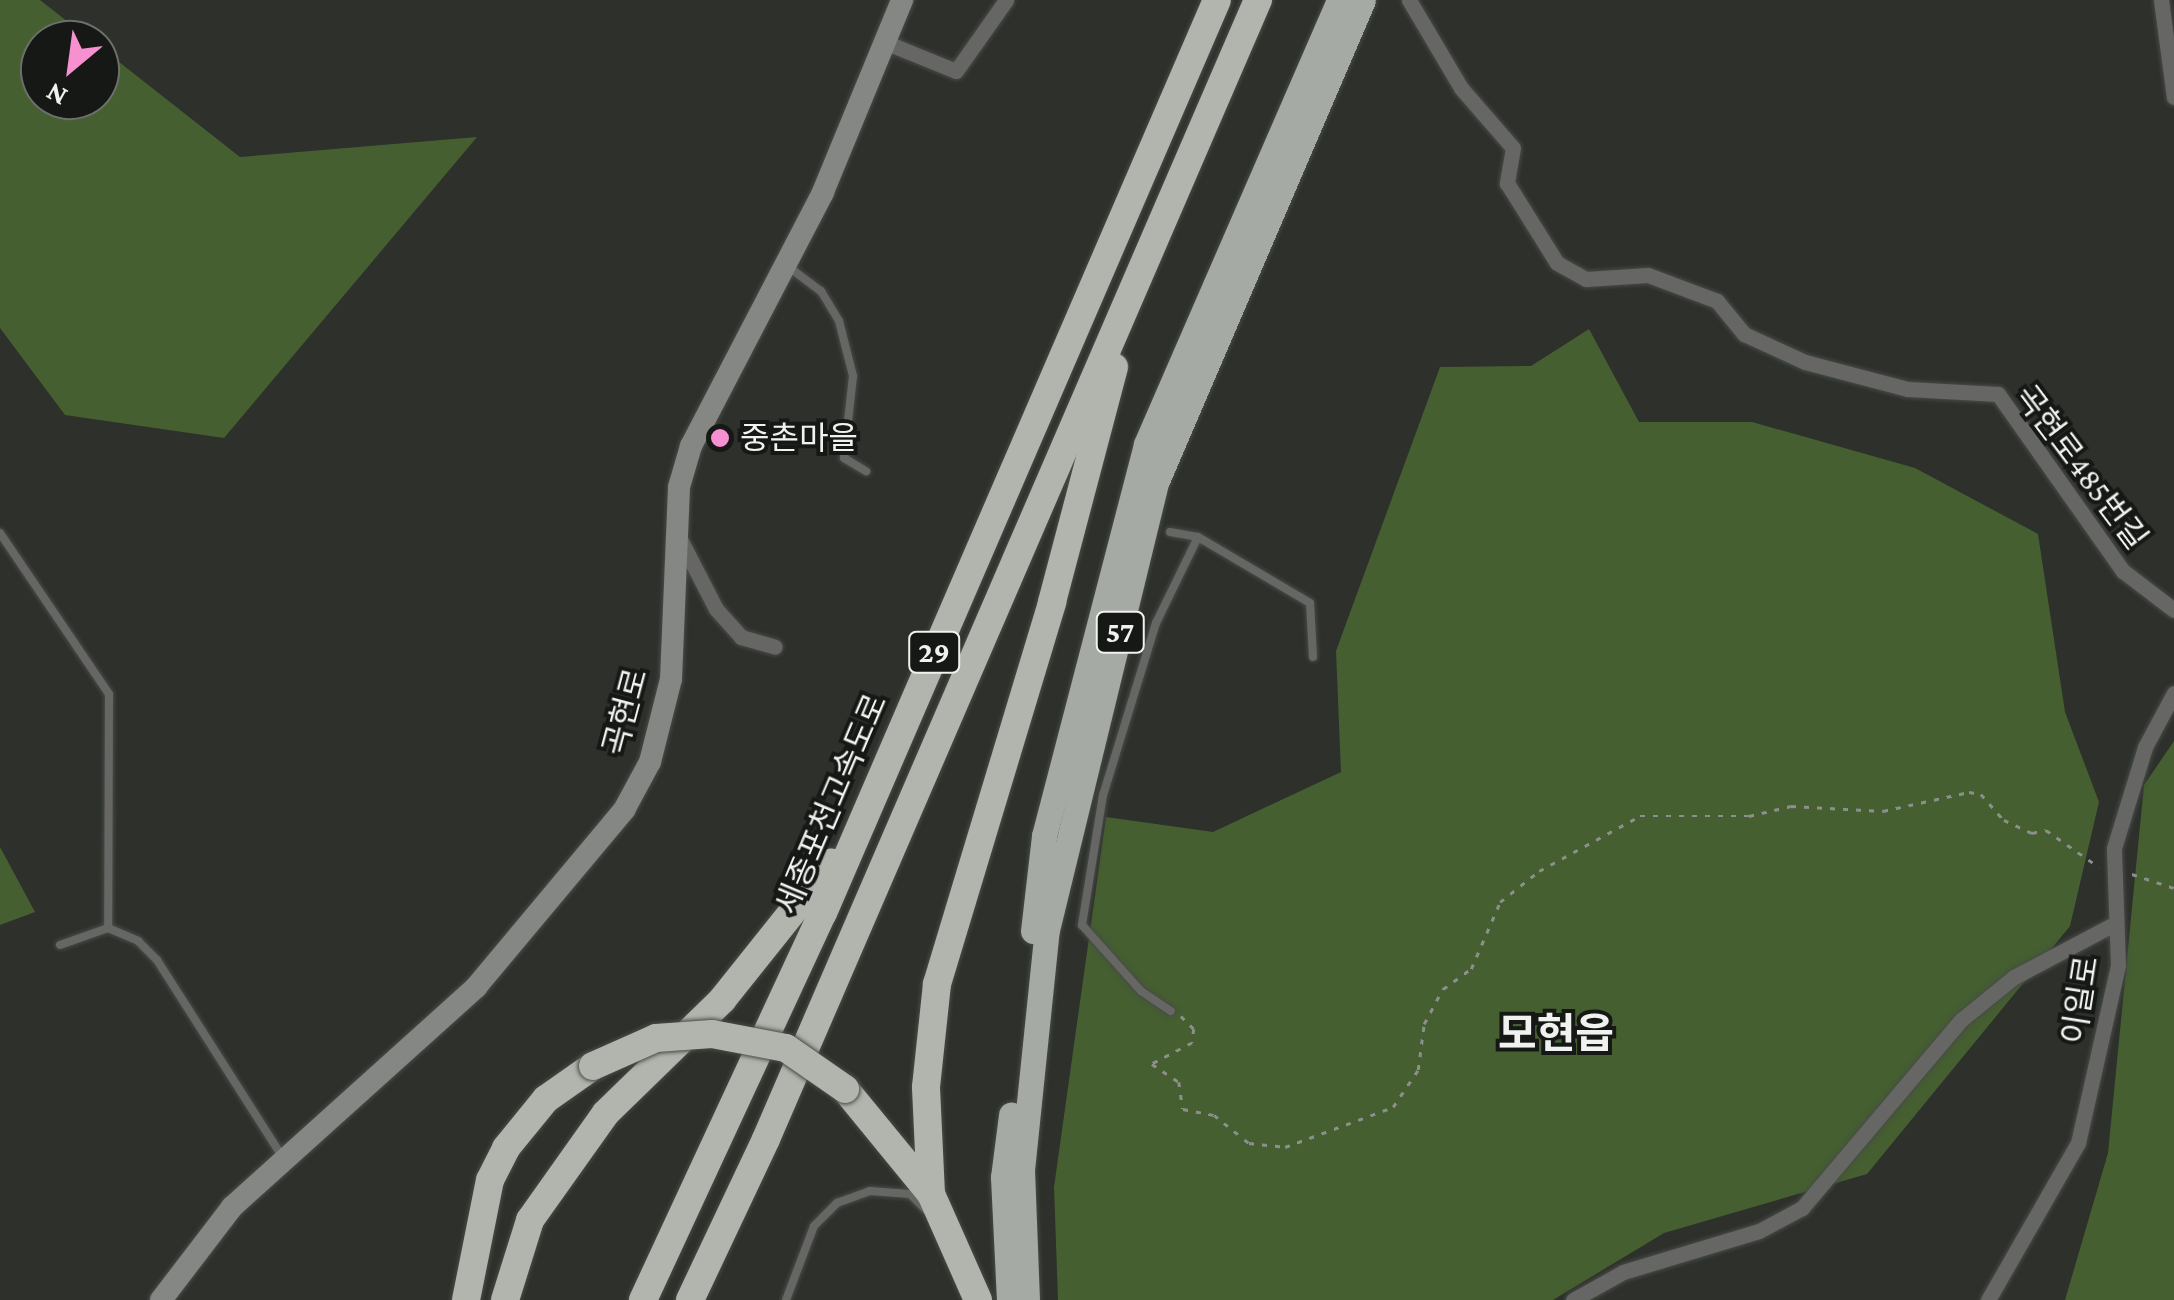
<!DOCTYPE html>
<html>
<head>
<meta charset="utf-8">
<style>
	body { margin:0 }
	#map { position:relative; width:2174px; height:1300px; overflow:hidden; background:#2d302b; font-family:"Crimson Pro","Noto Sans KR",serif }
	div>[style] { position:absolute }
	.green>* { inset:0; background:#455f31 }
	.path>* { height:2.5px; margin-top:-1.25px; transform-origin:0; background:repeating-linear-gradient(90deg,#8c8f8b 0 5px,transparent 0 13px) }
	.roads { filter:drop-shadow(0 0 2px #484b46) drop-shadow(0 0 2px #484b46) }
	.service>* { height:8px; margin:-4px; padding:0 4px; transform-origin:4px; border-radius:4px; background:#666765 }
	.minor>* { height:15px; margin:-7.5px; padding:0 7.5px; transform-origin:7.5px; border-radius:7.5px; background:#666765 }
	.secondary>* { height:22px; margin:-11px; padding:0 11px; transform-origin:11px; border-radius:11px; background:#848783 }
	.trunk>* { height:25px; margin:-12.5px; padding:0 12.5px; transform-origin:12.5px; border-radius:12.5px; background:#a6aaa4 }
	.motorway>* { height:28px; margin:-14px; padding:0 14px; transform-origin:14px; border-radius:14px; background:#b1b5ae }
	.bridges { filter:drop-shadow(0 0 2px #484b46) drop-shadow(0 0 2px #484b46) }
	.motorway-bridge>* { height:28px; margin:-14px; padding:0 14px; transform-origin:14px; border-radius:14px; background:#b1b5ae }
	.dots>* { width:28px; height:28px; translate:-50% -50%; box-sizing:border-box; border:5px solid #161815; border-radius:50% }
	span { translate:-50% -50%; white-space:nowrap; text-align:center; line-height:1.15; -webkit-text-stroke:8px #161815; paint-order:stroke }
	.shield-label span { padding:2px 8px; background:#161815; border:2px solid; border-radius:8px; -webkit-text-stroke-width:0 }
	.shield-label { font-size:30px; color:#f0f2ef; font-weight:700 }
	.poi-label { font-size:32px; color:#f0f2ef }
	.left { translate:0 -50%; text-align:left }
	.street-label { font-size:32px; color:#f0f2ef }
	.district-label { font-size:42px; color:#f0f2ef; font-weight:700 }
	.north { position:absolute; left:20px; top:20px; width:100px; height:100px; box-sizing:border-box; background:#161815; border:2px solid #6d6f6c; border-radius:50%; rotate:209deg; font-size:28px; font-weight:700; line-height:40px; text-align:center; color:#f0f2ef }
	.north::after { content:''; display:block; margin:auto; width:35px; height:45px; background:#f690d0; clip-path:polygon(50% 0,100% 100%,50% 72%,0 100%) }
</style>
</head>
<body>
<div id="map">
	<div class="green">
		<div style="clip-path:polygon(0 0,40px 0,91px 40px,40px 40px,40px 100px,100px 100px,100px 47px,240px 157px,477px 137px,224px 438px,65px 415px,0 328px)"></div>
		<div style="clip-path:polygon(1589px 329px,1639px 422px,1752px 422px,1915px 468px,2038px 534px,2065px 712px,2099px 802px,2070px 926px,1867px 1174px,1664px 1233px,1553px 1300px,1058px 1300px,1054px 1187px,1106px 817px,1213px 832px,1341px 772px,1336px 651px,1440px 367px,1531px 366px)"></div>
		<div style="clip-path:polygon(2174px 741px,2174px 1300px,2065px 1300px,2108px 1153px,2144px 785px)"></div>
		<div style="clip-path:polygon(0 847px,35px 912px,0 925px)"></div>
	</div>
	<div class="path">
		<div style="left:2132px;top:874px;width:44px;rotate:18.4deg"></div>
		<div style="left:1181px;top:1016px;width:18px;rotate:45deg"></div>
		<div style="left:1194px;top:1029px;width:14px;rotate:98deg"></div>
		<div style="left:1192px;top:1043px;width:45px;rotate:152.3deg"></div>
		<div style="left:1152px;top:1064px;width:32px;rotate:34deg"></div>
		<div style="left:1179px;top:1082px;width:27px;rotate:82deg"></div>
		<div style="left:1183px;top:1109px;width:32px;rotate:11deg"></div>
		<div style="left:1214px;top:1115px;width:45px;rotate:38.7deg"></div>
		<div style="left:1249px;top:1143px;width:36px;rotate:6deg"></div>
		<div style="left:1285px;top:1147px;width:115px;rotate:-20.3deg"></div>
		<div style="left:1393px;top:1107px;width:45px;rotate:-56deg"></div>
		<div style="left:1418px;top:1070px;width:46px;rotate:-82.6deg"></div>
		<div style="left:1424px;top:1024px;width:40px;rotate:-62deg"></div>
		<div style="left:1443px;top:989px;width:34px;rotate:-36deg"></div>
		<div style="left:1471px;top:969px;width:73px;rotate:-66.6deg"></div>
		<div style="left:1500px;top:902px;width:50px;rotate:-38.5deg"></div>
		<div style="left:1539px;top:871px;width:115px;rotate:-28.6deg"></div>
		<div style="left:1640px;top:816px;width:109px"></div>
		<div style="left:1749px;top:816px;width:43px;rotate:-13.4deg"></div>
		<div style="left:1791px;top:806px;width:92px;rotate:3.1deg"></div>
		<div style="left:1883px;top:811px;width:88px;rotate:-12.5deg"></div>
		<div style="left:1969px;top:792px;width:12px;rotate:9deg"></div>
		<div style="left:1981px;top:794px;width:35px;rotate:49deg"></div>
		<div style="left:2004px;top:820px;width:31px;rotate:25deg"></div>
		<div style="left:2032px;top:833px;width:14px;rotate:-12deg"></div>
		<div style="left:2046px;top:830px;width:65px;rotate:34.9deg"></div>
	</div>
	<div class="roads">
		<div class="service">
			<div style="left:790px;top:268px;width:39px;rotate:37deg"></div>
			<div style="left:821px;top:291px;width:35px;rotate:59deg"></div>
			<div style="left:839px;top:321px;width:57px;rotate:75.7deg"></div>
			<div style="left:853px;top:376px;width:82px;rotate:96.3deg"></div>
			<div style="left:844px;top:458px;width:26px;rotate:31deg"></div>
			<div style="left:1170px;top:532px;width:28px;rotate:10deg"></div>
			<div style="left:1198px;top:537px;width:96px;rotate:116deg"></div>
			<div style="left:1156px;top:623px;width:180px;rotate:107.1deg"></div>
			<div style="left:1103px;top:795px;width:132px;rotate:99.2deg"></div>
			<div style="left:1082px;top:925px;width:89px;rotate:48.2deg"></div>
			<div style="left:1141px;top:991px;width:36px;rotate:34deg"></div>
			<div style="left:0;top:533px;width:194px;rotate:55.9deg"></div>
			<div style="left:109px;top:694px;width:234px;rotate:90.2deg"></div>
			<div style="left:1198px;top:537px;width:130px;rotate:30.5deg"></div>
			<div style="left:1310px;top:603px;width:54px;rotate:86.8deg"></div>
			<div style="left:60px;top:945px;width:51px;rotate:-19.5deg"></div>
			<div style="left:108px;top:928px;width:33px;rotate:23deg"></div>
			<div style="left:138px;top:941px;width:27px;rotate:45deg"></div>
			<div style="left:157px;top:960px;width:235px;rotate:57.5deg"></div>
			<div style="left:786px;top:1300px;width:79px;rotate:-69.3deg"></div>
			<div style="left:814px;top:1226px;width:33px;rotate:-45deg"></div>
			<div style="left:837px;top:1203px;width:35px;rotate:-20deg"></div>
			<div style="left:870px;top:1191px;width:40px;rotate:4.3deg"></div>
			<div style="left:910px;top:1194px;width:25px;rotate:45deg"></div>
		</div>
		<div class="minor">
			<div style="left:1409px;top:0;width:102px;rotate:59.4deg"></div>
			<div style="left:1461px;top:88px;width:79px;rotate:49.1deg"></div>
			<div style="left:1513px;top:148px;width:36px;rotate:100deg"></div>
			<div style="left:1507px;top:183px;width:94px;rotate:58deg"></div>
			<div style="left:1557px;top:263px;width:33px;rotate:29deg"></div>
			<div style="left:1586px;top:279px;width:62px;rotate:-3.7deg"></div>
			<div style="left:1648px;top:275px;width:74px;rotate:20.6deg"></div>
			<div style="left:1717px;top:301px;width:43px;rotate:50.7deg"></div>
			<div style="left:1744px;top:334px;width:67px;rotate:24.7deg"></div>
			<div style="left:1805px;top:362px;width:106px;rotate:14.7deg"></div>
			<div style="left:1908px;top:389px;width:90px;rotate:3.2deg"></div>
			<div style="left:1998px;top:394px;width:217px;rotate:54.8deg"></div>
			<div style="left:2123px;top:571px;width:64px;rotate:37.4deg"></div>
			<div style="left:2161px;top:0;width:98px;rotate:82.4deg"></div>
			<div style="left:887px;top:43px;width:74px;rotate:22.1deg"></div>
			<div style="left:956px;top:71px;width:87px;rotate:-54.8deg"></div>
			<div style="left:679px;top:537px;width:81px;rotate:62.8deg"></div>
			<div style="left:716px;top:609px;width:38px;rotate:48deg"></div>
			<div style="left:741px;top:637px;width:35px;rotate:16deg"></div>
			<div style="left:1573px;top:1300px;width:57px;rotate:-29.2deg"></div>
			<div style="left:1623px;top:1272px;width:142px;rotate:-16.8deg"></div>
			<div style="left:1759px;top:1231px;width:49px;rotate:-28.1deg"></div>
			<div style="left:1802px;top:1208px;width:246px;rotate:-49.8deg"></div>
			<div style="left:1961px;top:1020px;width:68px;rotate:-39.1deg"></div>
			<div style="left:2014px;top:977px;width:113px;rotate:-27.9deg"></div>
			<div style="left:1988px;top:1300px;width:181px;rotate:-60.2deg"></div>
			<div style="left:2078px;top:1143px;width:182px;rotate:-77.3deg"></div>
			<div style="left:2118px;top:965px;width:117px;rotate:-92deg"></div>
			<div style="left:2114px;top:848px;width:106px;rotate:-72.9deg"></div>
			<div style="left:2145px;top:747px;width:61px;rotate:-61.8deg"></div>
		</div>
		<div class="secondary">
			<div style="left:161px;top:1300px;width:117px;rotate:-52.6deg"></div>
			<div style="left:232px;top:1207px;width:329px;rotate:-42deg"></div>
			<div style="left:476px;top:987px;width:231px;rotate:-50.1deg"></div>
			<div style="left:624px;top:810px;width:55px;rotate:-61.6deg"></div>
			<div style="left:650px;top:762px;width:86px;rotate:-75.8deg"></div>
			<div style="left:671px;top:679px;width:192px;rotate:-87.6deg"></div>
			<div style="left:679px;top:487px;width:43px;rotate:-73.7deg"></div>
			<div style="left:691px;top:446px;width:286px;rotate:-62.5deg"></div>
			<div style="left:823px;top:192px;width:208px;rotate:-67.6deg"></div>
		</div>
		<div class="trunk">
			<div style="left:1033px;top:931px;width:96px;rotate:-83.4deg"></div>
			<div style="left:1044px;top:836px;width:405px;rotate:-75.4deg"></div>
			<div style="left:1146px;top:444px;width:484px;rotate:-66.5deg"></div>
			<div style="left:1009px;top:1300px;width:123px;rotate:-92.8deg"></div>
			<div style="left:1003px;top:1177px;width:63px;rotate:-82.6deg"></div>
			<div style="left:1027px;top:1300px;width:130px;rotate:-92.2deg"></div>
			<div style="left:1022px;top:1170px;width:241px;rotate:-84.1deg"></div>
			<div style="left:1047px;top:930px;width:460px;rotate:-76.3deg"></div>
			<div style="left:1156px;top:483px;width:525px;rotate:-66.8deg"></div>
		</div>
		<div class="motorway">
			<div style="left:845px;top:1089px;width:136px;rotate:50.7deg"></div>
			<div style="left:466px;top:1300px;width:122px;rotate:-78.7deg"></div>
			<div style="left:490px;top:1180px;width:36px;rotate:-63deg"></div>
			<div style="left:506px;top:1148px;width:63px;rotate:-50.8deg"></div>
			<div style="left:546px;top:1099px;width:57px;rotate:-35.1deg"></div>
			<div style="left:505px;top:1300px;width:84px;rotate:-72.6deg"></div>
			<div style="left:530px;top:1220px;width:131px;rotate:-54.6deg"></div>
			<div style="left:606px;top:1113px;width:162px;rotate:-44.2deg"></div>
			<div style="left:722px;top:1000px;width:176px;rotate:-51.4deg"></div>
			<div style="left:643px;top:1300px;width:427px;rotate:-65.1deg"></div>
			<div style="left:823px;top:913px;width:994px;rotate:-66.66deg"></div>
			<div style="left:690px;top:1300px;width:178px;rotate:-64.7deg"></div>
			<div style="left:766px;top:1139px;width:1241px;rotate:-66.64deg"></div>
			<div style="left:978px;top:1300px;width:116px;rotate:-113.9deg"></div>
			<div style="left:931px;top:1194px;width:107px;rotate:-92.7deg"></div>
			<div style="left:926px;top:1087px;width:104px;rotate:-83.9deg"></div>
			<div style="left:937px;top:984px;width:399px;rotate:-73.2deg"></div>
			<div style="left:1052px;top:602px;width:243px;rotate:-75.2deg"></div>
		</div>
	</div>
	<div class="bridges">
		<div class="motorway-bridge">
			<div style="left:593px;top:1066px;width:69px;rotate:-24deg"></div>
			<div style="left:656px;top:1038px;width:56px;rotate:-4.1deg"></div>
			<div style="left:712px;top:1034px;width:75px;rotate:10.7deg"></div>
			<div style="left:786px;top:1048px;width:72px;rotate:34.8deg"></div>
		</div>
	</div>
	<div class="dots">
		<div style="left:720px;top:438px;background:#f690d0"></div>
	</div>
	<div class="shield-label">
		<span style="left:1120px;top:632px">57</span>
		<span style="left:934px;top:652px">29</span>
	</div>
	<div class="poi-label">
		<span class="left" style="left:740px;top:438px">중촌마을</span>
	</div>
	<div class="street-label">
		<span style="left:2081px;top:467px;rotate:53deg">곡현로485번길</span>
		<span style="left:625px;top:712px;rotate:-75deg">곡현로</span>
		<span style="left:831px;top:804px;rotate:-67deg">세종포천고속도로</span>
		<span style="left:2080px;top:1000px;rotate:-81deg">이일로</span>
	</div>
	<div class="district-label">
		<span style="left:1556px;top:1034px">모현읍</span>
	</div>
	<div class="north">N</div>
</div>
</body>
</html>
